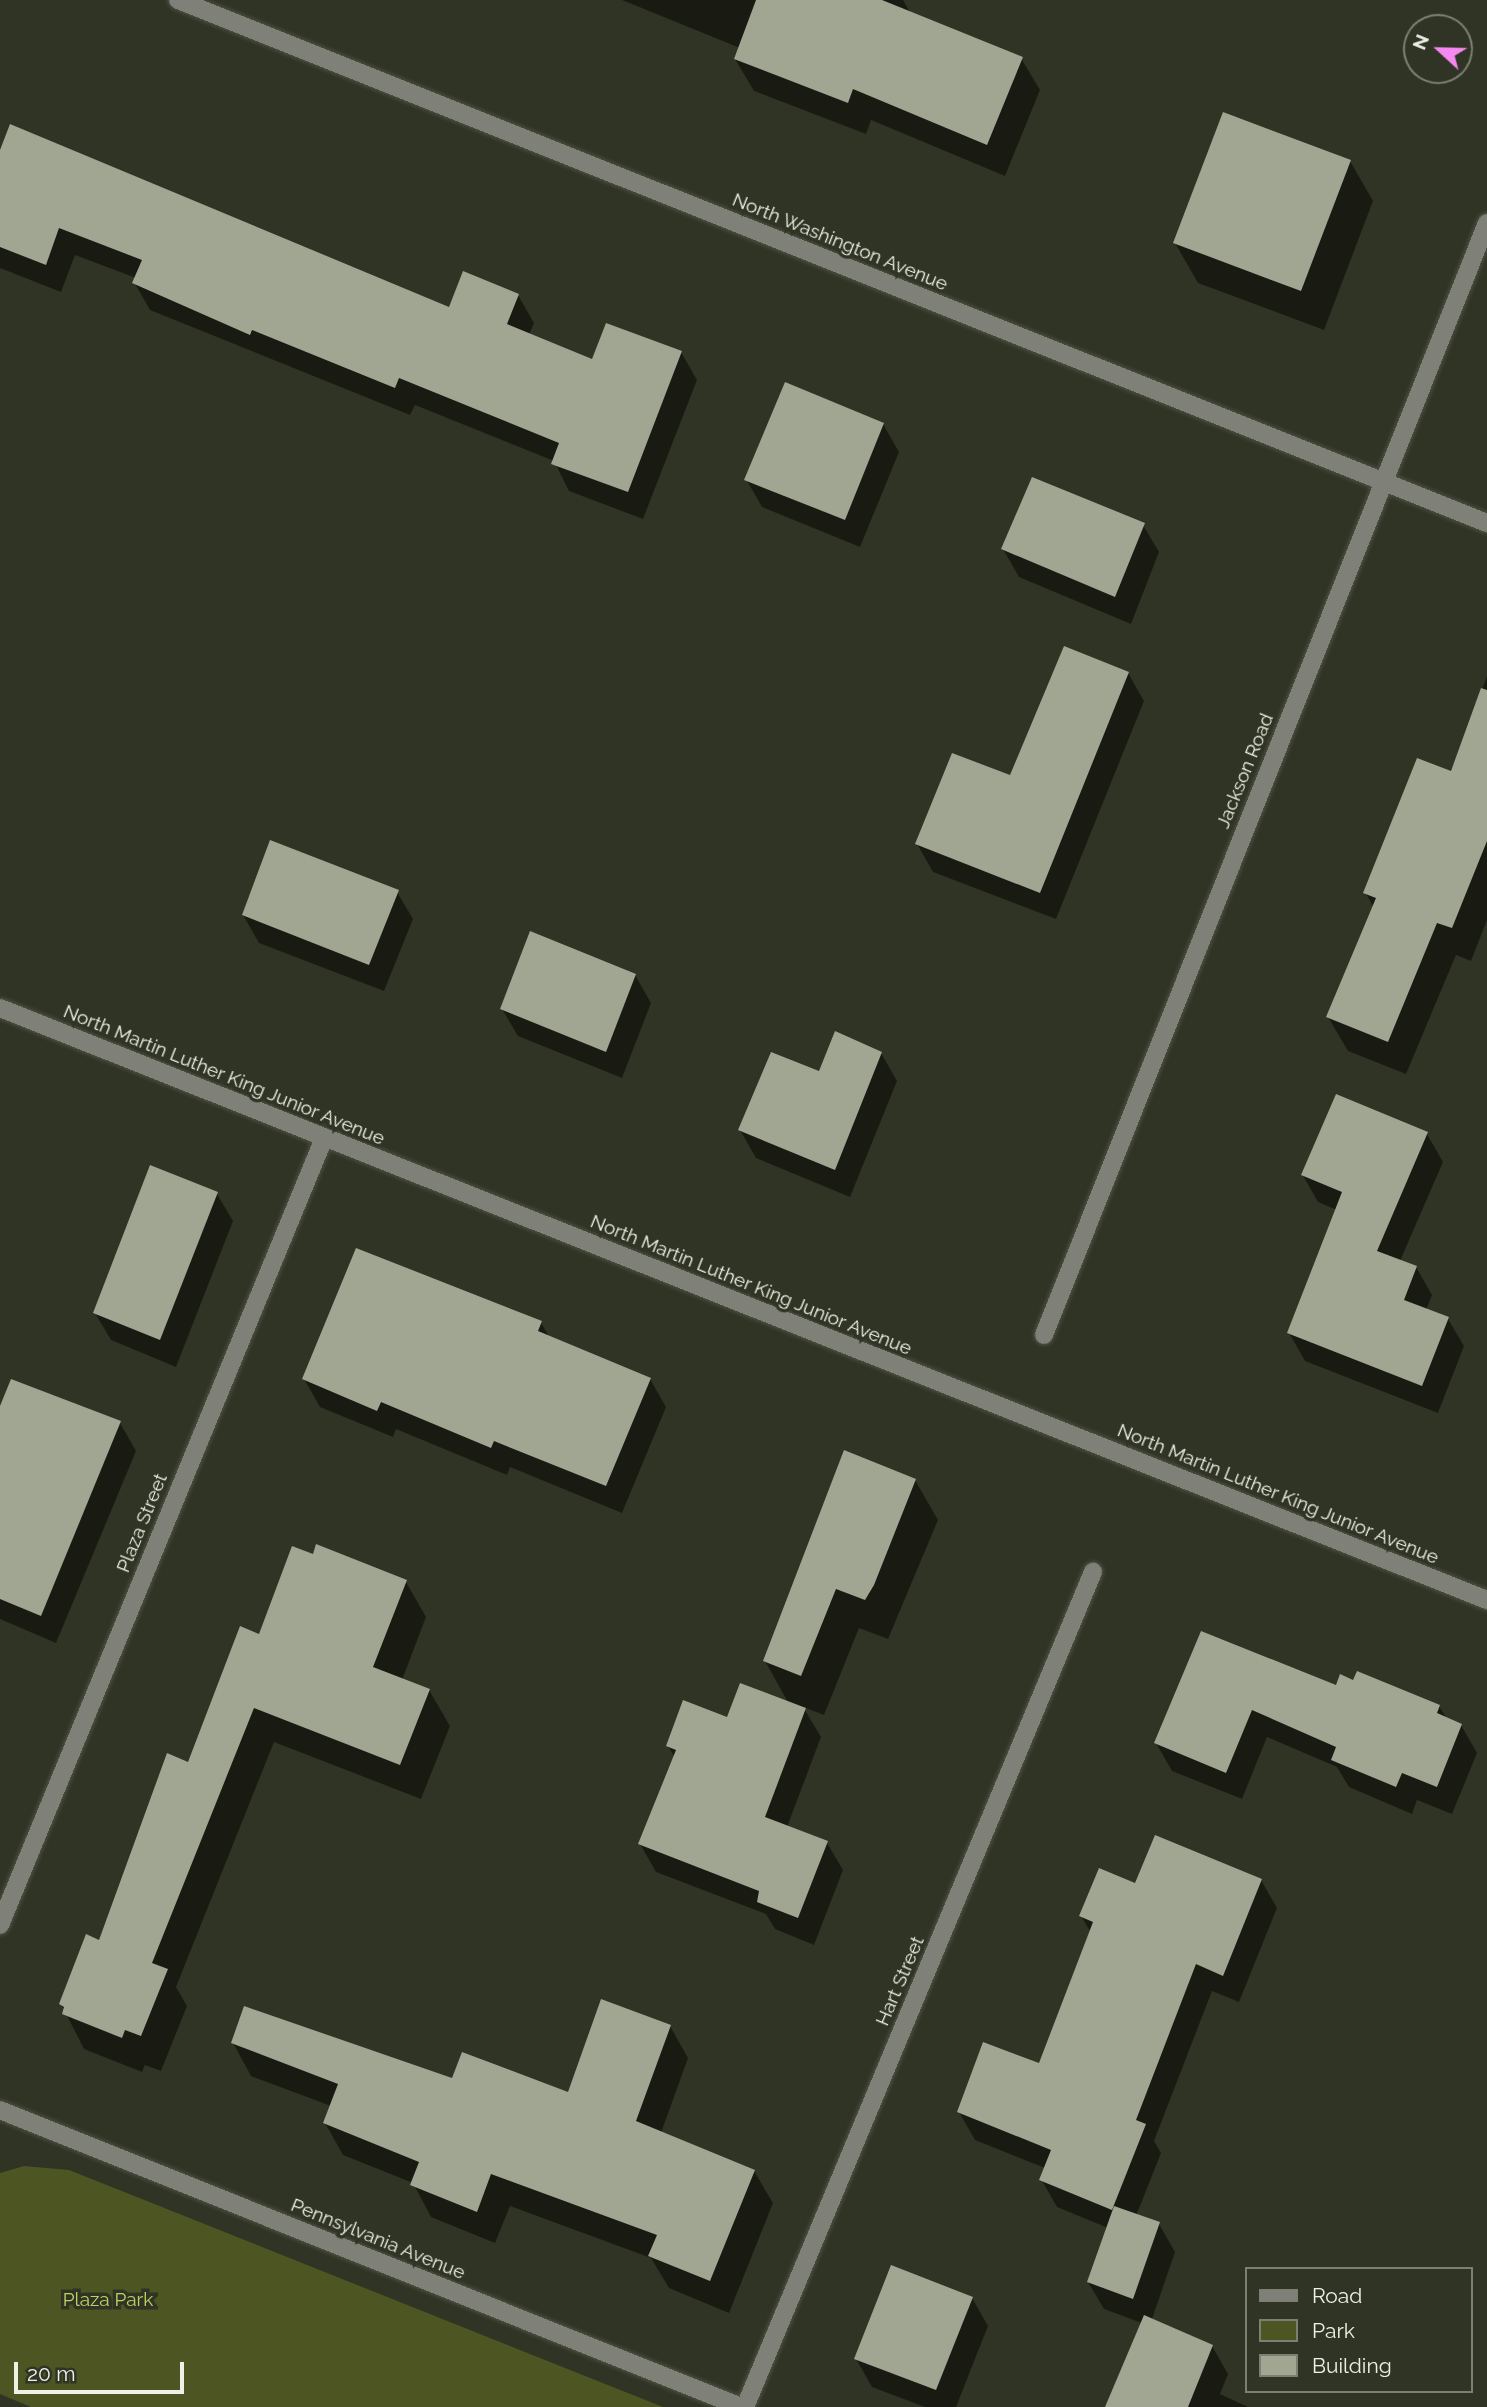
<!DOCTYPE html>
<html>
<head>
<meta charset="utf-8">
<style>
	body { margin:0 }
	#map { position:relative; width:1487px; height:2407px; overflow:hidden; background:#303424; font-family:Raleway,sans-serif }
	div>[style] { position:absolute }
	.green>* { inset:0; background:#4d5622 }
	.shadow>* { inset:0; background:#0007 }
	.building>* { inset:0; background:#a1a693 }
	.roads { filter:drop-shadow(0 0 2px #4e5243) drop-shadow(0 0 2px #4e5243) }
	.minor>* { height:18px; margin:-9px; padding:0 9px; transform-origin:9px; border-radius:9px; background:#7f8179 }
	span { translate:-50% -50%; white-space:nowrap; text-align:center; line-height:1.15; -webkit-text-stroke:7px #303424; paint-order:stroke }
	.street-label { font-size:19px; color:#edf0e6 }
	.park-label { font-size:19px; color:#bdd262 }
	.legend { position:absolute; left:1245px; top:2267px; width:228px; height:126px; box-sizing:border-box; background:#303424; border:2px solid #7c7f72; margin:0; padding:9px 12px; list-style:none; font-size:21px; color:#edf0e6 }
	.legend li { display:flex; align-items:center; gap:14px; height:35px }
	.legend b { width:35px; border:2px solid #7c7f72 }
	.north { position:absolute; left:1403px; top:14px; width:70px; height:70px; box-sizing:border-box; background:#303424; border:2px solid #7c7f72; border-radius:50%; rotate:292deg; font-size:19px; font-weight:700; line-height:28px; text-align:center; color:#edf0e6 }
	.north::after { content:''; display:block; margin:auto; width:24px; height:32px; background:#f489f0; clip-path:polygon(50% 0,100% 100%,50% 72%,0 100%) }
	.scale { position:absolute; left:14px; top:2362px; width:170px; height:32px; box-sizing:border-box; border:4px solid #edf0e6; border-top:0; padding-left:9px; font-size:21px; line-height:24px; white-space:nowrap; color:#edf0e6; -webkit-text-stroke:5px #303424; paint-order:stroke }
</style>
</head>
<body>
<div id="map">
	<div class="green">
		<div style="clip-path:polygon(24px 2166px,69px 2170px,663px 2407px,31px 2407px,0 2394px,0 2173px)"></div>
	</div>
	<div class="shadow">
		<div style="clip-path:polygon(903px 0,911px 14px,1021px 58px,1040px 90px,1005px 176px,871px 120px,866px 134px,754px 91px,735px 59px,740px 48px,622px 0)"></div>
		<div style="clip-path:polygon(0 155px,450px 309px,518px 295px,534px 323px,529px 335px,593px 361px,681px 352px,697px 380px,643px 519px,569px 491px,554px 461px,415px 405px,410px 415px,150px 310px,134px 282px,136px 278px,75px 255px,61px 292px,0 268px)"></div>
		<div style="clip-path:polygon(1350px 161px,1373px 201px,1324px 330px,1198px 283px,1175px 243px)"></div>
		<div style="clip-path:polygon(883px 424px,899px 452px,860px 547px,762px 507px,746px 479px)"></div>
		<div style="clip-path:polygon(1143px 525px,1159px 552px,1131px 624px,1019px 577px,1003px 549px)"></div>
		<div style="clip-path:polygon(1128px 673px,1144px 701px,1056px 919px,933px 872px,917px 844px,1011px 778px)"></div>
		<div style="clip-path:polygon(1487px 676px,1487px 920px,1471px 961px,1456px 955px,1406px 1074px,1348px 1051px,1328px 1017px,1374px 908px,1365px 892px,1452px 773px)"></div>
		<div style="clip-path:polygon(397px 892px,413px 919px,384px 991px,259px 943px,243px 915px)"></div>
		<div style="clip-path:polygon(635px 975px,651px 1003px,622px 1078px,518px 1036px,502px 1009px)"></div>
		<div style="clip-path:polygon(881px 1053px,897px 1081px,850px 1197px,756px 1158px,740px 1130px,820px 1073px)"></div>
		<div style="clip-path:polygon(1427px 1134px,1443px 1162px,1400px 1261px,1416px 1267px,1432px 1295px,1426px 1310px,1448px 1319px,1464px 1346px,1438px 1413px,1305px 1361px,1289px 1333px,1337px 1210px,1318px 1202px,1302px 1174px)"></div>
		<div style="clip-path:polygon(217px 1194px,233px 1221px,176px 1367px,111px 1340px,95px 1313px)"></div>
		<div style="clip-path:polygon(541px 1323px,550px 1338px,650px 1379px,666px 1407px,622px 1513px,510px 1467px,507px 1475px,396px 1429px,393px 1437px,320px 1407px,304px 1379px)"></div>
		<div style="clip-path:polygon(0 1411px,120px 1423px,136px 1451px,56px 1643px,0 1619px)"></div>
		<div style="clip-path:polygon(915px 1480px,938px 1520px,888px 1639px,859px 1628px,824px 1715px,803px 1707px,821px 1737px,787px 1827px,827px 1843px,843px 1870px,814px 1945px,775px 1929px,766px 1914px,656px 1872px,640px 1844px,675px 1758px,668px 1746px,728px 1719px,789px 1704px,765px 1661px)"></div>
		<div style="clip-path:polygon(406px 1582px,426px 1617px,402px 1680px,429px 1690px,450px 1726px,421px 1799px,274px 1742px,176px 1987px,187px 2006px,161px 2071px,145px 2065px,142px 2072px,84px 2049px,61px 2004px,101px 1942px,189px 1764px,260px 1636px)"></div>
		<div style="clip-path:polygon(1201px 1633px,1337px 1687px,1439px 1706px,1447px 1719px,1461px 1725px,1477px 1753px,1452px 1814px,1417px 1800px,1412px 1814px,1349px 1787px,1337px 1767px,1267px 1737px,1242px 1799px,1172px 1771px,1156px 1743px)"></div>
		<div style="clip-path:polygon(1261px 1880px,1277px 1908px,1239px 2002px,1212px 1991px,1154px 2141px,1161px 2153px,1136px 2216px,1159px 2224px,1175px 2252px,1152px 2319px,1212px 2346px,1228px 2374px,1220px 2394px,1248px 2407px,1107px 2407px,1142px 2323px,1104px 2309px,1088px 2282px,1108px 2228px,1057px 2207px,1041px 2179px,1045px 2168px,975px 2140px,959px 2112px,1040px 2066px,1091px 1933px,1081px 1916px,1136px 1885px)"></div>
		<div style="clip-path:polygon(670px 2026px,688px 2058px,661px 2133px,754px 2171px,773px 2203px,729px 2313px,669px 2288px,651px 2258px,510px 2206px,495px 2243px,431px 2217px,413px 2183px,343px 2155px,325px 2123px,331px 2106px,251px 2076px,233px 2043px,453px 2081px,569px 2094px)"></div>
		<div style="clip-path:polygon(972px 2298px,988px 2326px,956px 2407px,925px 2407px,872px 2387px,856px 2359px)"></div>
	</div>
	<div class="building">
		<div style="clip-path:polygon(756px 0,882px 0,1023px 57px,987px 145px,853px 89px,848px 103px,734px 59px)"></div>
		<div style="clip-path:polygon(1223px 112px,1351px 160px,1301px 291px,1173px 243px)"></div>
		<div style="clip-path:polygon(10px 124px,449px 307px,463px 271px,519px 294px,507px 324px,592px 359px,606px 323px,682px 351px,628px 492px,551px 464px,559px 443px,399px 378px,395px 388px,252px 330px,250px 335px,132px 283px,142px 260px,59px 228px,46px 265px,0 247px,0 150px)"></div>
		<div style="clip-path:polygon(785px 382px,884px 423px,845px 520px,744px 480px)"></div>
		<div style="clip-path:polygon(1032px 477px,1145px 523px,1115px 597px,1001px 549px)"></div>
		<div style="clip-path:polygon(1064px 646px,1129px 672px,1040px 893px,915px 844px,952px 753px,1010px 775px)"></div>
		<div style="clip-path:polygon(1481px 688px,1487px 690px,1487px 841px,1452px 928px,1437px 923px,1388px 1042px,1326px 1017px,1376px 898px,1363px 893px,1417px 758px,1451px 771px)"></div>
		<div style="clip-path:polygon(270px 840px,399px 890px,369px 965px,242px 915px)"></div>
		<div style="clip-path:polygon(530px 931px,636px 974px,606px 1052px,500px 1009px)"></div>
		<div style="clip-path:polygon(835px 1031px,882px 1052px,835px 1170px,738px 1130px,771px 1052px,819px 1071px)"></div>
		<div style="clip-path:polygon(1336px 1094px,1428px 1132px,1377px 1251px,1417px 1266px,1404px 1300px,1449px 1317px,1422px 1386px,1287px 1333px,1342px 1192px,1301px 1175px)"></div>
		<div style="clip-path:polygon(150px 1165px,218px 1192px,160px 1340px,93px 1313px)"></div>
		<div style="clip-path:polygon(356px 1248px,542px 1321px,538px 1331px,651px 1378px,606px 1486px,494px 1441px,491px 1448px,381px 1402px,377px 1411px,302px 1379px)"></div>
		<div style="clip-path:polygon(11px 1379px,121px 1421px,41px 1616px,0 1599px,0 1406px)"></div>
		<div style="clip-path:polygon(844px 1450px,916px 1479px,874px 1585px,865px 1600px,836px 1589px,801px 1676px,763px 1661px)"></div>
		<div style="clip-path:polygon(316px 1544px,407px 1580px,373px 1667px,430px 1689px,400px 1765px,254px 1708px,152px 1963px,168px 1969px,141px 2036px,125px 2030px,122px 2038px,62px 2014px,64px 2007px,59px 2004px,86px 1934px,99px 1940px,167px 1753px,188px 1762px,240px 1626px,259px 1634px,292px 1546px,313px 1554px)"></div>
		<div style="clip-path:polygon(1201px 1631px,1336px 1685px,1340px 1674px,1353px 1680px,1357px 1671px,1440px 1705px,1437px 1713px,1462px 1724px,1437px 1787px,1402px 1773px,1396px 1787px,1331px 1760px,1336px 1747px,1252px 1710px,1226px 1773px,1154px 1743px)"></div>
		<div style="clip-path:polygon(740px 1683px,806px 1708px,765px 1817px,828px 1841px,798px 1918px,757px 1902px,759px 1891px,638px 1844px,676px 1750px,666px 1746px,683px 1700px,727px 1717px)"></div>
		<div style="clip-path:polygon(1155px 1835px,1262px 1879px,1223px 1976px,1196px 1964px,1136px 2120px,1146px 2124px,1112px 2210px,1039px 2180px,1051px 2150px,957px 2112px,983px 2042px,1039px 2063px,1093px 1922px,1079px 1916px,1099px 1868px,1135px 1883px)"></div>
		<div style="clip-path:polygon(601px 1999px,671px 2025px,636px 2121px,755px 2170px,710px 2281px,648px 2256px,657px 2235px,491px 2174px,477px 2212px,410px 2185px,419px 2162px,323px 2123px,338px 2084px,231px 2043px,244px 2006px,452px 2078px,462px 2052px,568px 2092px)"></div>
		<div style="clip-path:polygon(1114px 2206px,1160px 2222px,1133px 2299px,1087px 2282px)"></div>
		<div style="clip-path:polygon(891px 2265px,973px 2297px,936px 2390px,854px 2359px)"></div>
		<div style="clip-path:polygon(1144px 2315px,1213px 2345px,1188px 2407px,1105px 2407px)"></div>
	</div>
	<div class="roads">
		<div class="minor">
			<div style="left:178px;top:0;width:1410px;rotate:21.78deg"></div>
			<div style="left:0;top:1008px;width:1601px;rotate:21.71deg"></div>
			<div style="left:1044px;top:1335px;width:1197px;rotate:-68.28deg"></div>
			<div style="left:0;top:1925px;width:851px;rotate:-67.62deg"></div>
			<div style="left:0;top:2110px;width:798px;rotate:21.84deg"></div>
			<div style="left:745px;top:2407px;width:905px;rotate:-67.38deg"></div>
		</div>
	</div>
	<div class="street-label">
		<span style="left:840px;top:242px;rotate:22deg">North Washington Avenue</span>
		<span style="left:1245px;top:771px;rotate:-68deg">Jackson Road</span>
		<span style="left:224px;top:1075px;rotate:22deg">North Martin Luther King Junior Avenue</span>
		<span style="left:751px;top:1285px;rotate:22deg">North Martin Luther King Junior Avenue</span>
		<span style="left:1278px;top:1494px;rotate:22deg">North Martin Luther King Junior Avenue</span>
		<span style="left:142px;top:1523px;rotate:-68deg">Plaza Street</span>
		<span style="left:900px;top:1981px;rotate:-67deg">Hart Street</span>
		<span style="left:378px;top:2239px;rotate:22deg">Pennsylvania Avenue</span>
	</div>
	<div class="park-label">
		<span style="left:108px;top:2300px">Plaza Park</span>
	</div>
	<ul class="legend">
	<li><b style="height:9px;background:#7f8179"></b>Road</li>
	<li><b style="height:19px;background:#4d5622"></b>Park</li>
	<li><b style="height:19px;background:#a1a693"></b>Building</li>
	</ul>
	<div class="north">N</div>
	<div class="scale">20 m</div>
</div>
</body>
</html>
